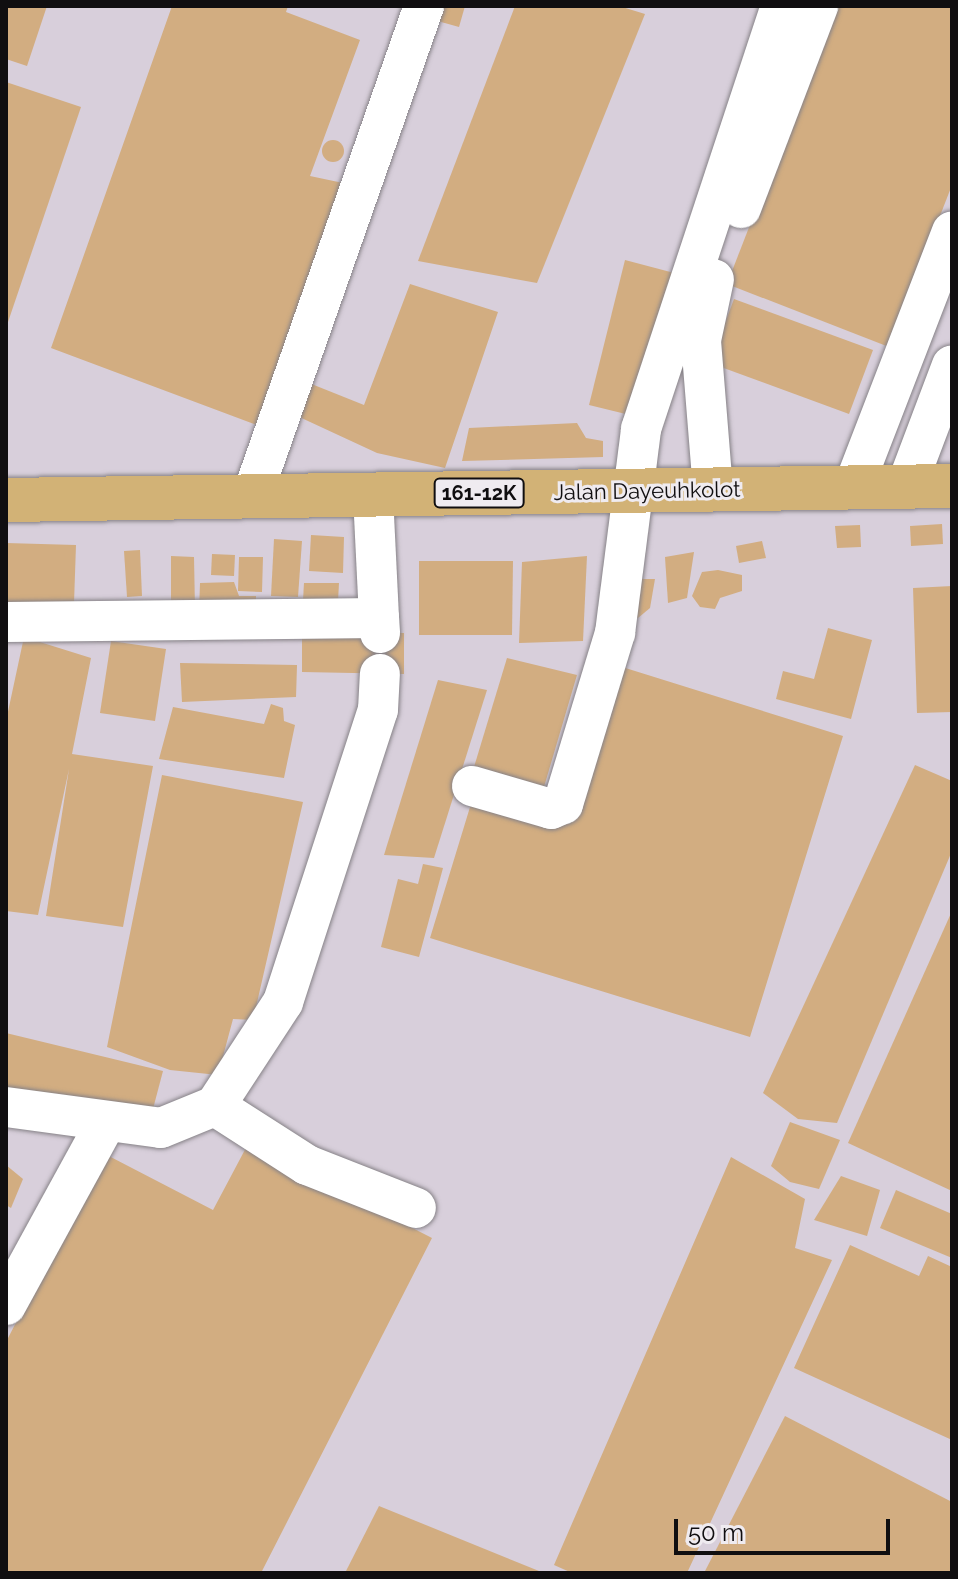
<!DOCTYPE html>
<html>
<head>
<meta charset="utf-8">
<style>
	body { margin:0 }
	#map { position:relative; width:958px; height:1579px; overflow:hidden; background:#e1dde3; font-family:Raleway,sans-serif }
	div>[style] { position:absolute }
	.built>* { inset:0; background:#d8cfdb }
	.building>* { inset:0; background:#d2ad81 }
	.round { border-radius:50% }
	.roads { filter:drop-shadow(0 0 2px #868287) drop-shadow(0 0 2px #868287) }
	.minor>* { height:40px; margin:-20px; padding:0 20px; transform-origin:20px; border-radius:20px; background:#fff }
	.major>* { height:44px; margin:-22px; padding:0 22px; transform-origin:22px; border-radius:22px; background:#d2b276 }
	span { translate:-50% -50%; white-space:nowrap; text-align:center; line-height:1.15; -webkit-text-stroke:6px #efebf0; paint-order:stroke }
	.shield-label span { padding:2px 6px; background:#efebf0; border:2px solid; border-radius:6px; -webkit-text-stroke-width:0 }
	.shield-label { font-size:20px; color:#100e10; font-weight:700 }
	.street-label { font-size:22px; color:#100e10 }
	.frame { position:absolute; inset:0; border:8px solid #100e10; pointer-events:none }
	.scale { position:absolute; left:674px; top:1519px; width:216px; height:36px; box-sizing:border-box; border:4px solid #100e10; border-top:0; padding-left:10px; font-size:24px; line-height:28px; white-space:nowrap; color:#100e10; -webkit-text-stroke:6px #efebf0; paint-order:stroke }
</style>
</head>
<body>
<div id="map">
	<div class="built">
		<div style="clip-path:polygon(6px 6px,952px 6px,952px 1573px,6px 1573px)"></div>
	</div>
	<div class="building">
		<div style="clip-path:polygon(6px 6px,47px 6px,27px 66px,6px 59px)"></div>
		<div style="clip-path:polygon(172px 6px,288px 6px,286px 12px,360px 40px,310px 176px,343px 183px,257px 425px,51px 348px)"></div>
		<div style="clip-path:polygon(438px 6px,465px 6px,459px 27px,434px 20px)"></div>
		<div style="clip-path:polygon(515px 6px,619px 6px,645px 14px,537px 283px,418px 261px)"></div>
		<div style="clip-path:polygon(835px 6px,952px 6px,952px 185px,889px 347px,727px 284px)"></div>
		<div style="clip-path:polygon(6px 82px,81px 107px,7px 325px,6px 325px)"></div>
		<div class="round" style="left:322px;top:140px;width:22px;height:22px"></div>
		<div style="clip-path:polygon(625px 260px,678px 274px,642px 418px,589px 405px)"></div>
		<div style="clip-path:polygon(410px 284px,498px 312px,445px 468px,377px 453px,295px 415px,309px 383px,364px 405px)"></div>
		<div style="clip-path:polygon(734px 299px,873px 350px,849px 414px,710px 363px)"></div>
		<div style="clip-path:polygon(577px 423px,586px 438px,603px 441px,603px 457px,462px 461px,469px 428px)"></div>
		<div style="clip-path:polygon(942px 524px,943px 544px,911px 546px,910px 526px)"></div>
		<div style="clip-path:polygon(860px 525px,861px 547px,837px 548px,835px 526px)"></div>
		<div style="clip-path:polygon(311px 535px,344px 537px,343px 573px,309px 571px)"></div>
		<div style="clip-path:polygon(274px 539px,302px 541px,298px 597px,271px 596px)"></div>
		<div style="clip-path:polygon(762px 541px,766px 558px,739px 563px,736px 546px)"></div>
		<div style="clip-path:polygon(6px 543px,76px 545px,74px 603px,6px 602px)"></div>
		<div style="clip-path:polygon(140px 550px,142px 596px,127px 597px,124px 551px)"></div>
		<div style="clip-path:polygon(694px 552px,687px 598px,668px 603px,665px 557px)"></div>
		<div style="clip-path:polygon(212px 554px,235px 555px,234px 576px,211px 575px)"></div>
		<div style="clip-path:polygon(171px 556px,194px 557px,195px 609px,171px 609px)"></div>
		<div style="clip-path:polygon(587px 556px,583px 641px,519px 643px,522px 562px)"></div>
		<div style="clip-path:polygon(239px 557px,263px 557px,262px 592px,238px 591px)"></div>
		<div style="clip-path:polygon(419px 561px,513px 561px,512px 635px,419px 635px)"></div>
		<div style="clip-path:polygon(718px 570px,742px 575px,742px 591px,720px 598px,715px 609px,700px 607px,692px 596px,702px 572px)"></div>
		<div style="clip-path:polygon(625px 579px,655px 579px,650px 608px,638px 618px,626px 615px)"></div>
		<div style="clip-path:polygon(234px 582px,239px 596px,256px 596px,256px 613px,199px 612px,200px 583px)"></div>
		<div style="clip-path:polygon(304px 583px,339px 583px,338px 601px,303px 600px)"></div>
		<div style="clip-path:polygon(952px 586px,952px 712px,917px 713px,913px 588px)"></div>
		<div style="clip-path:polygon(828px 628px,872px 640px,851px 719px,776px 699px,783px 671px,814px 679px)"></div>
		<div style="clip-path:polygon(302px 631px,404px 633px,404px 674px,302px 672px)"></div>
		<div style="clip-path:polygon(24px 637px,91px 658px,72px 754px,153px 766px,123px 927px,46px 916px,69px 769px,38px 915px,6px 911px,6px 721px)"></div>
		<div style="clip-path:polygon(111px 641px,166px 649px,155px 721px,100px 713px)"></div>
		<div style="clip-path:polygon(507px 658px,577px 675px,544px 787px,474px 767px)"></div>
		<div style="clip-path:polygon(180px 663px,297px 665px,296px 697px,182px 702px)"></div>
		<div style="clip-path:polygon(619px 666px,843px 736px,750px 1037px,430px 938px,474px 794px,570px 824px)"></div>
		<div style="clip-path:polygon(438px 680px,487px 690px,434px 858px,384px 855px)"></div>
		<div style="clip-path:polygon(271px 704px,283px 708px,284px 721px,295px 725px,284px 778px,159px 759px,173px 707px,264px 724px)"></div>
		<div style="clip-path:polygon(915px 765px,952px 781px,952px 851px,837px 1123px,798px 1119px,763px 1093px)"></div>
		<div style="clip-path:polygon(162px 775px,303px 802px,253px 1020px,233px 1019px,218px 1075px,170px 1070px,107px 1047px)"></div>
		<div style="clip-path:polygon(423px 864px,443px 868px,419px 957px,381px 947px,398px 879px,418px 884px)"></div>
		<div style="clip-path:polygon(952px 911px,952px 1191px,848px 1143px)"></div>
		<div style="clip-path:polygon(6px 1033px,163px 1071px,149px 1124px,6px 1102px)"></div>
		<div style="clip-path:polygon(790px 1122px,840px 1140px,819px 1189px,790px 1182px,771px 1166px)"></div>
		<div style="clip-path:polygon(248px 1144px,432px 1238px,261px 1573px,6px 1573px,6px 1342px,103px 1153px,213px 1210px)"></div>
		<div style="clip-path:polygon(731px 1157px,805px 1199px,795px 1248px,832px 1260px,687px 1573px,572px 1573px,554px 1565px)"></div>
		<div style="clip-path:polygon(6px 1165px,23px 1179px,11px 1208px,6px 1205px)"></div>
		<div style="clip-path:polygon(841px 1176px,880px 1190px,867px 1236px,814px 1220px)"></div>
		<div style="clip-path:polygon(896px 1190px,952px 1214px,952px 1258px,880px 1228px)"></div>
		<div style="clip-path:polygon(850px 1245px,919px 1276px,928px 1256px,952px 1267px,952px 1440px,794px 1368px)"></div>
		<div style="clip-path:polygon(785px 1416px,952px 1502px,952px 1573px,704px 1573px)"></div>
		<div style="clip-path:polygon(379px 1506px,544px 1573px,345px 1573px)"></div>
	</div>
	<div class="roads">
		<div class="minor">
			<div style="left:741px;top:208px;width:216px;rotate:-69.1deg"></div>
			<div style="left:906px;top:487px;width:130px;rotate:-69.3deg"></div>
			<div style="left:853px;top:488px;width:275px;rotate:-68.9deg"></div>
			<div style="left:713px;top:490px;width:150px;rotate:-94.6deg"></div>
			<div style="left:701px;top:340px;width:62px;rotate:-78deg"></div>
			<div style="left:373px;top:495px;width:123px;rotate:87.2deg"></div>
			<div style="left:252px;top:496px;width:519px;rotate:-70.66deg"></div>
			<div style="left:6px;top:622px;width:373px;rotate:-0.6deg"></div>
			<div style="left:379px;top:618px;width:15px;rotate:86deg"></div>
			<div style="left:472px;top:786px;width:82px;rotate:16.2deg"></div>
			<div style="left:551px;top:809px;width:13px;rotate:-23deg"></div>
			<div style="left:563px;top:804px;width:179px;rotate:-73.1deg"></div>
			<div style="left:615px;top:633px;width:206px;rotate:-82.7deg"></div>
			<div style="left:641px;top:429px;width:446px;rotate:-71.7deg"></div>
			<div style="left:215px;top:1106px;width:109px;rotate:32.7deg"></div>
			<div style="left:307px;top:1165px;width:117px;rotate:21.5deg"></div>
			<div style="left:6px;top:1107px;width:156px;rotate:7.7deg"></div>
			<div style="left:161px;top:1128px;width:58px;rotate:-22.2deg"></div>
			<div style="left:215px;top:1106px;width:124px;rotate:-56.8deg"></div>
			<div style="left:283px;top:1002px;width:307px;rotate:-72deg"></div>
			<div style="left:378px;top:710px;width:36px;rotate:-87deg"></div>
			<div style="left:6px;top:1305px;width:206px;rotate:-61.3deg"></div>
		</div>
		<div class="major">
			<div style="left:6px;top:500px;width:946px;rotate:-0.85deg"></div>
		</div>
	</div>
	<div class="shield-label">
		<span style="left:479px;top:493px">161-12K</span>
	</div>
	<div class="street-label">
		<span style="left:647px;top:491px;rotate:-1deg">Jalan Dayeuhkolot</span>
	</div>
	<div class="frame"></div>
	<div class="scale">50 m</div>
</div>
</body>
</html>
